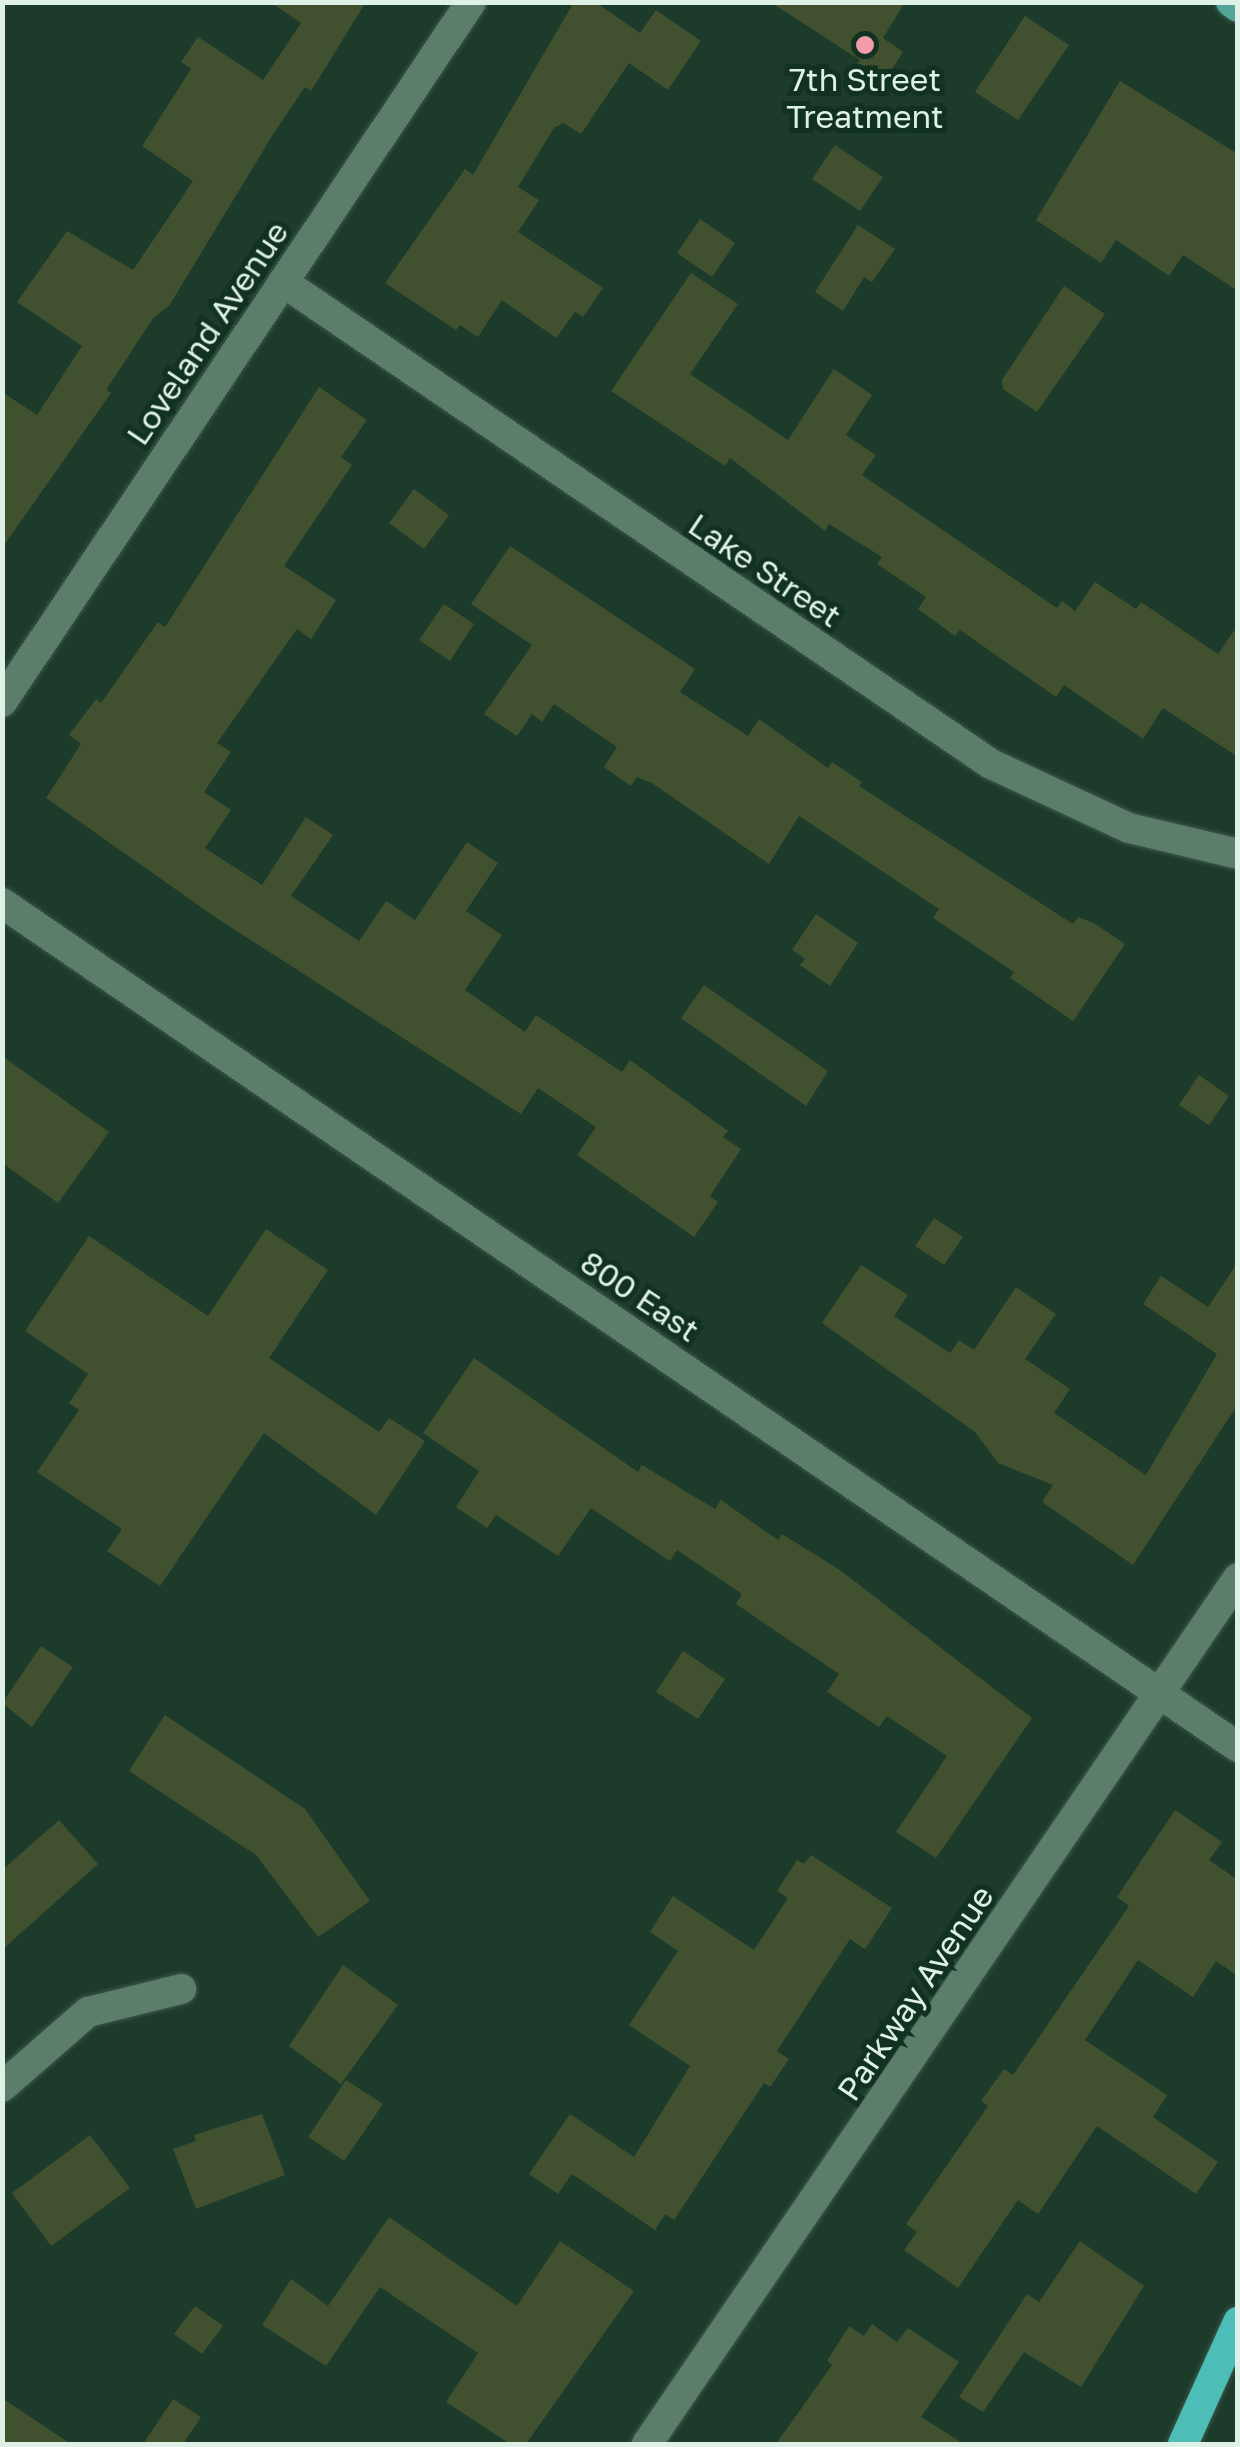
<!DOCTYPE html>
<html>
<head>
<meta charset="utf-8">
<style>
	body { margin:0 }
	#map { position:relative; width:1240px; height:2447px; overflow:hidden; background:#1c3b2b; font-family:"Golos Text",sans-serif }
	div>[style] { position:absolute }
	.building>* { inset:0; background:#41502f }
	.roads { filter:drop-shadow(0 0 2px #3b584a) drop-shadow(0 0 2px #3b584a) }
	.street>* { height:30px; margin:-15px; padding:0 15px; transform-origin:15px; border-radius:15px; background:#5c7d6a }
	.primary>* { height:30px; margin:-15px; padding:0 15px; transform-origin:15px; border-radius:15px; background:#52a498 }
	.highway>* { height:30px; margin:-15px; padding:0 15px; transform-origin:15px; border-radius:15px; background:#4cbeb7 }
	.dots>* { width:28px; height:28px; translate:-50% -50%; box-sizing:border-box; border:5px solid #113121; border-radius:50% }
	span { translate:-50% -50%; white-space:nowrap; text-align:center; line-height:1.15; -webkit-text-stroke:10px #113121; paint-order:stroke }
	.poi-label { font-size:32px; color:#dff1e6 }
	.street-label { font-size:32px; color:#dff1e6 }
	.frame { position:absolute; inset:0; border:5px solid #dff1e6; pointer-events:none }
</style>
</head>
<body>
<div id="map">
	<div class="building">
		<div style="clip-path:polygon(270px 2px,366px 2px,311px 91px,305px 87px,272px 136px,169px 306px,154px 317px,106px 390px,111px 393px,2px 548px,2px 392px,37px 415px,82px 346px,17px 302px,67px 231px,133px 270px,193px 181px,142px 146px,191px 69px,181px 62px,198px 37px,263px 80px,301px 23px)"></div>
		<div style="clip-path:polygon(574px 2px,595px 2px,640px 33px,656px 10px,701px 41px,668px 90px,629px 63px,581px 134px,563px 123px,554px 128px,518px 187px,539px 200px,518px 232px,603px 288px,583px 317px,575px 312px,556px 338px,502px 300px,478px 337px,460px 325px,456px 330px,385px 283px,465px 169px,473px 175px)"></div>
		<div style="clip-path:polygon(770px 2px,905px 2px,883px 38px,903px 52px,881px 86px,853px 70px,860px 60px)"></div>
		<div style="clip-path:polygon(1025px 16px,1069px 45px,1018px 120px,975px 92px)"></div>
		<div style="clip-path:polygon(1120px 81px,1238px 154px,1238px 291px,1183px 255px,1169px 276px,1116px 240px,1101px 263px,1036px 220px)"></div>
		<div style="clip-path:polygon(835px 145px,883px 177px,860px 211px,812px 179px)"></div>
		<div style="clip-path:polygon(700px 219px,735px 243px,712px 277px,677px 253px)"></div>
		<div style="clip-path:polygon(858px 225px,895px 249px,872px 282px,864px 277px,843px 311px,815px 292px)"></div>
		<div style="clip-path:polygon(691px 273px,738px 304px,690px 374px,788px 440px,834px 369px,872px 395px,846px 435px,876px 455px,862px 475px,1057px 608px,1062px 601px,1075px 611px,1095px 582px,1136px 609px,1141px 602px,1218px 654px,1238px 625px,1238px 757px,1163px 708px,1143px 739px,1064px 685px,1056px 697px,960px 630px,955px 636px,918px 609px,926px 597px,877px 564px,882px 557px,829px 524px,825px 531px,730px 458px,725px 466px,611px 391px)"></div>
		<div style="clip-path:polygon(1064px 286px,1105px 314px,1037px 412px,1003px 389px,1002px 380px)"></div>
		<div style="clip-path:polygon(319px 387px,367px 420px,341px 457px,352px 465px,284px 566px,336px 600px,311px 639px,297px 629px,217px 743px,231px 752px,204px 792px,231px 810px,205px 848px,262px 885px,306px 817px,333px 835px,291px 896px,359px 941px,386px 901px,415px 920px,467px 842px,498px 863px,466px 911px,502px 935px,465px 990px,525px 1032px,536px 1015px,622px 1072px,630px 1060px,728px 1131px,723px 1137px,741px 1149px,710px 1196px,718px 1202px,694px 1237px,577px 1155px,596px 1127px,538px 1088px,521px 1114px,215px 917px,46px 798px,81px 744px,69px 735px,96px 699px,101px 703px,158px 622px,165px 627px)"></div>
		<div style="clip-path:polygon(414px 489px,449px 515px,424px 549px,389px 523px)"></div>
		<div style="clip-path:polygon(510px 546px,695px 669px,680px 692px,748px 736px,759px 719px,828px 768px,832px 762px,862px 782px,859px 786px,1073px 924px,1078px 917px,1094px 923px,1125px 944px,1073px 1021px,1010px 978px,1014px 972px,933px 918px,939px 909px,799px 816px,769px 864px,652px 783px,637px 777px,631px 786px,604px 767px,617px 747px,554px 704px,542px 722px,532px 714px,517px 736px,484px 714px,532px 645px,471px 604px)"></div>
		<div style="clip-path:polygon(444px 604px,474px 624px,450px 661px,419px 640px)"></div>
		<div style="clip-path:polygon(816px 914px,858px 943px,830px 986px,800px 965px,805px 959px,792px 950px)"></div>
		<div style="clip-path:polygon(704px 985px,828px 1071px,806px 1106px,681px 1018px)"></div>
		<div style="clip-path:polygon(2px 1056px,109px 1132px,58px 1203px,2px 1163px)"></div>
		<div style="clip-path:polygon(1199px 1075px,1229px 1096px,1209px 1125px,1179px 1105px)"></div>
		<div style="clip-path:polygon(934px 1218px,963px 1237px,944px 1265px,915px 1246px)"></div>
		<div style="clip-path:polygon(266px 1229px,328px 1270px,269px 1358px,379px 1432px,389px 1418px,425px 1441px,376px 1515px,264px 1433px,160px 1586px,107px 1551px,122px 1529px,37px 1472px,79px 1410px,69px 1403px,88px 1374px,25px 1331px,89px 1236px,208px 1316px)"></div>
		<div style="clip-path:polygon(1238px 1262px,1238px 1404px,1133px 1565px,1042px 1502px,1053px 1485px,998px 1463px,975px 1432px,822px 1323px,861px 1265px,908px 1295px,894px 1316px,950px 1353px,959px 1340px,974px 1350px,1016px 1287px,1056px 1314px,1025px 1359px,1070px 1389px,1054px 1413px,1146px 1475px,1217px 1354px,1143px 1304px,1161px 1276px,1208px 1307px)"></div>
		<div style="clip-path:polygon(474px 1358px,638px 1472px,642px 1465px,715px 1509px,721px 1500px,778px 1540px,782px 1534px,840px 1570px,1032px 1718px,936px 1858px,896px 1832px,947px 1756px,887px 1716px,879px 1727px,827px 1692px,839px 1674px,736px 1604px,742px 1594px,677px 1550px,670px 1561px,591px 1508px,558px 1556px,496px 1515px,487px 1528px,456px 1507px,479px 1471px,423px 1433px)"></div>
		<div style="clip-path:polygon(41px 1646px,73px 1667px,32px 1727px,2px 1703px)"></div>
		<div style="clip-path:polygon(683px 1651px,725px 1679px,698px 1719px,656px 1692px)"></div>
		<div style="clip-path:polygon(165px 1715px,305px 1809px,370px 1901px,318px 1937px,256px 1855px,129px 1771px)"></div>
		<div style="clip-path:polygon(1175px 1810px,1222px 1842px,1209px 1860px,1238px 1880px,1238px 1976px,1216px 1961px,1193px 1997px,1138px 1960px,1085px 2040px,1167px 2095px,1153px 2117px,1218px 2162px,1196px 2194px,1097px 2126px,1038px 2214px,1018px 2200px,958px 2288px,904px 2250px,917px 2232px,906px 2224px,988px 2106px,981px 2101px,1004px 2069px,1013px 2075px,1129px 1906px,1117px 1897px)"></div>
		<div style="clip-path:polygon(59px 1820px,98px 1864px,2px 1950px,2px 1870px)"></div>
		<div style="clip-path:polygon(811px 1855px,892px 1908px,865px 1949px,850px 1939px,777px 2051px,789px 2059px,770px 2087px,764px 2083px,674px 2220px,665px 2214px,655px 2230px,572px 2174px,558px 2194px,529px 2174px,570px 2114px,634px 2157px,690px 2066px,629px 2025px,678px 1951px,650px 1932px,673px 1896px,754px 1950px,788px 1898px,777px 1891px,797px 1860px,804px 1864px)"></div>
		<div style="clip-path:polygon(343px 1965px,398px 2005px,341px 2084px,289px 2046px)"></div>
		<div style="clip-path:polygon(346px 2080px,383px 2104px,344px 2161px,308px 2137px)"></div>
		<div style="clip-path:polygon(262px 2114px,285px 2175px,196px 2209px,173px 2149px,196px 2141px,194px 2135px)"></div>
		<div style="clip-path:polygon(90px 2135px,130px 2188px,51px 2246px,12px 2193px)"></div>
		<div style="clip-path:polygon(389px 2217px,517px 2306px,560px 2241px,634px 2291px,526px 2444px,510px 2444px,446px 2402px,478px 2353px,380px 2287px,326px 2366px,262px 2325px,291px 2279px,328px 2306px)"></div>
		<div style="clip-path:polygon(1080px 2241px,1144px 2286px,1081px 2387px,1024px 2352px,983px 2412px,959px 2397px,1027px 2294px,1039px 2302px)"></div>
		<div style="clip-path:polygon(195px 2306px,223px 2326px,202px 2354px,174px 2334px)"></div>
		<div style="clip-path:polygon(872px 2324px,897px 2342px,908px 2328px,959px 2362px,921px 2417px,964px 2444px,776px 2444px,832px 2365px,827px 2361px,849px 2326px,864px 2336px)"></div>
		<div style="clip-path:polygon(2px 2398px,71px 2444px,2px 2444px)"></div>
		<div style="clip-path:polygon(173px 2399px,201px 2417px,183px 2444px,143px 2444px)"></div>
	</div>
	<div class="roads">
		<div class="street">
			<div style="left:283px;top:282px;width:856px;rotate:34.25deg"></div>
			<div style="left:991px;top:764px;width:152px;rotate:24.9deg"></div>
			<div style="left:1129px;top:828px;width:112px;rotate:13.4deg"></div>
			<div style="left:2px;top:702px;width:843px;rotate:-56.18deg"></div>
			<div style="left:2px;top:903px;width:1497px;rotate:34.33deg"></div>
			<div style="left:2px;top:2087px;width:114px;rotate:-41.1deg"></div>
			<div style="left:88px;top:2012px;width:96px;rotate:-13.9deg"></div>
			<div style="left:647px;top:2444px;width:1048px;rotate:-55.69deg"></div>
		</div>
		<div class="primary">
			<div style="left:1231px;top:2px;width:9px;rotate:36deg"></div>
		</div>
		<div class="highway">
			<div style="left:1183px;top:2444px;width:134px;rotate:-65.7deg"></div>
		</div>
	</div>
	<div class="dots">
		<div style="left:865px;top:45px;background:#f39aab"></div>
	</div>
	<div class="poi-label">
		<span style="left:865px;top:98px">7th Street<br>Treatment</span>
	</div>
	<div class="street-label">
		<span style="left:207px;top:333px;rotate:-56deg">Loveland Avenue</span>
		<span style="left:765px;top:570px;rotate:34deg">Lake Street</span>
		<span style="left:640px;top:1296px;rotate:34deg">800 East</span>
		<span style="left:915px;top:1993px;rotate:-56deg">Parkway Avenue</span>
	</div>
	<div class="frame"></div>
</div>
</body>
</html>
